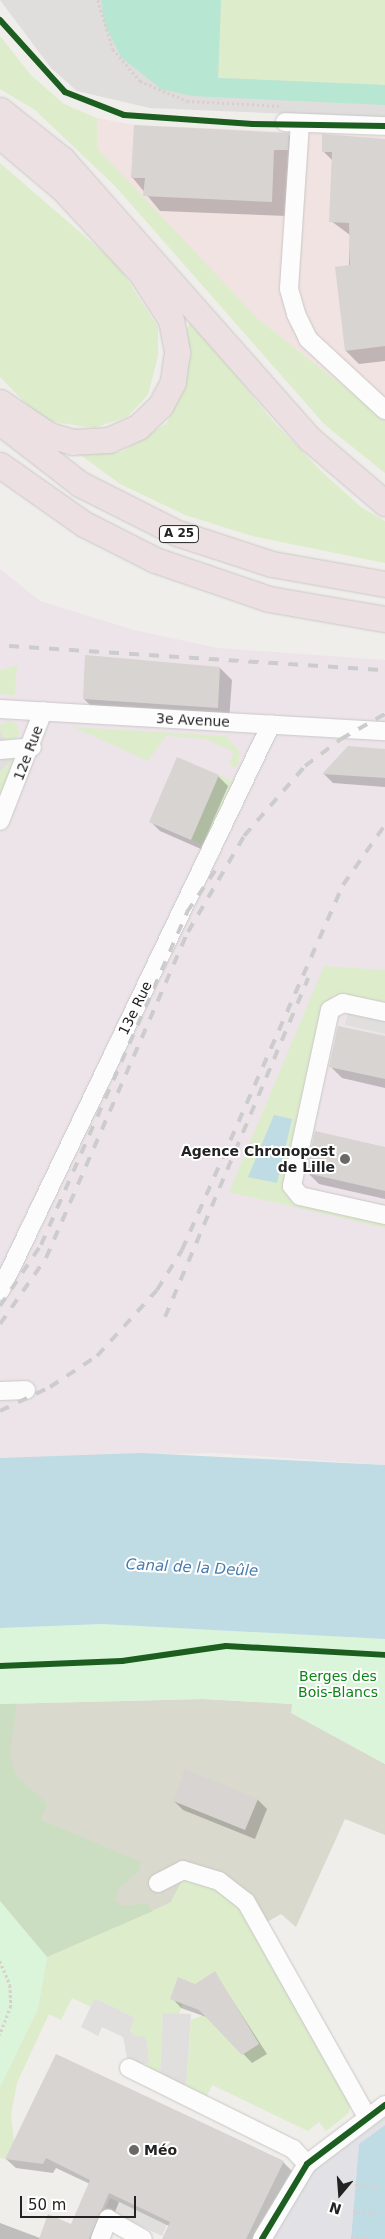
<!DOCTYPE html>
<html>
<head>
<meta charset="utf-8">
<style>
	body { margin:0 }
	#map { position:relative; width:385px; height:2239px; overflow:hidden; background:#f0eeeb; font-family:"DejaVu Sans",sans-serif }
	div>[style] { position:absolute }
	.residential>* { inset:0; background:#dfdedc }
	.commercial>* { inset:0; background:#f1e3e1 }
	.industrial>* { inset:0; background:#ede4e9 }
	.construction>* { inset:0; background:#d9d9cd }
	.grass>* { inset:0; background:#ddeccb }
	.round { border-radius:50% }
	.forest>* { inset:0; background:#cbdec1 }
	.park>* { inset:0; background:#daf5da }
	.pitch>* { inset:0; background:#b7e6d2 }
	.parking>* { inset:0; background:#e0dfde }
	.plaza>* { inset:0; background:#e2e1e5 }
	.water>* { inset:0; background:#bfdbe3 }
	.shadow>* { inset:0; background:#0003 }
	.building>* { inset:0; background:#d7d4d2 }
	.path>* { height:2.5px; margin-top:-1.25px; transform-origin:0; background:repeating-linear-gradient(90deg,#dccecd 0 2.5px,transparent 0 5px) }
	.roads { filter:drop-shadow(0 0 1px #c9c8c7) drop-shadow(0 0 1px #c9c8c7) }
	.minor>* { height:18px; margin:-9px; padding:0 9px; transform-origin:9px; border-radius:9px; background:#fdfcfc }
	.highway>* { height:25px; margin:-12.5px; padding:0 12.5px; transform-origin:12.5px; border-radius:12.5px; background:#ece0e2 }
	.rail>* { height:4px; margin-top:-2px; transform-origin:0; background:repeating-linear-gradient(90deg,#ccc 0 10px,transparent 0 20px) }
	.cycleway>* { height:6px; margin:-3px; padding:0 3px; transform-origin:3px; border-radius:3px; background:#1b5e20 }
	.dots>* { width:14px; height:14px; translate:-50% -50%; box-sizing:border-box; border:2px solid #fff; border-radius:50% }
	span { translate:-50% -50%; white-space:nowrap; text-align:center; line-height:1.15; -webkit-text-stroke:4px #fff; paint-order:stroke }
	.shield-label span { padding:1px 4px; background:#fff; border:1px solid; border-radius:4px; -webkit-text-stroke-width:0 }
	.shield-label { font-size:12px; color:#222; font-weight:700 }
	.street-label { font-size:14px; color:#222 }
	.poi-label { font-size:14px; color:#222; font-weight:700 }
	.right { translate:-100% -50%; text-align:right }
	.left { translate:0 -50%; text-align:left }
	.park-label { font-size:14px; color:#0c8416 }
	.water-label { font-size:15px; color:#4a7aab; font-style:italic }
	.north { position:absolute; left:315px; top:2169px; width:50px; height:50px; -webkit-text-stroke:4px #fff; paint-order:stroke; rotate:198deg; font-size:14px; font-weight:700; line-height:20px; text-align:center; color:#222 }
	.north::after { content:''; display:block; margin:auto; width:18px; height:22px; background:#222; clip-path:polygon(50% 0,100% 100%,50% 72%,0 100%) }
	.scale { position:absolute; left:20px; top:2196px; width:116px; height:22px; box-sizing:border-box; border:2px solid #222; border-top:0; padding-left:6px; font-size:15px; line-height:18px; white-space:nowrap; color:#222; -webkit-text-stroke:4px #fff; paint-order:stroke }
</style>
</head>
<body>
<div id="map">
	<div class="residential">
		<div style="clip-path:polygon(0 0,385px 0,385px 118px,150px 108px,77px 91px,51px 68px)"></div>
	</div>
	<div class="commercial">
		<div style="clip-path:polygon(97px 118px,134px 125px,385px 136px,385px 419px,258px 319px,180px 240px,97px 148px)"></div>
	</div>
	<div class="industrial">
		<div style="clip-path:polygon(0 569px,40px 601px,134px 630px,218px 648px,385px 660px,385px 1465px,215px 1453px,0 1458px)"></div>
	</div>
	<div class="construction">
		<div style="clip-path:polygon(203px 1699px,293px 1704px,292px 1713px,385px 1764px,385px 1835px,345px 1819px,296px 1927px,281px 1914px,267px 1922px,361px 2094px,170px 1903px,47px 1957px,0 1901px,0 1704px)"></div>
	</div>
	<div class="grass">
		<div style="clip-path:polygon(221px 0,385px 0,385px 85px,218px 78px)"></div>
		<div style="clip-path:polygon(0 36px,31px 75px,64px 104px,97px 118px,97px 148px,258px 319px,385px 419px,385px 473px,325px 425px,115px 186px,35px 110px,0 89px)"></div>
		<div style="clip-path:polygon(0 163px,118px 265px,158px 327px,158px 356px,148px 395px,127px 417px,93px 428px,42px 420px,0 377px)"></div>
		<div style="clip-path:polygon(192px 320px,271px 419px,321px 471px,361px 507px,385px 521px,385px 563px,252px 536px,185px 515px,120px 484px,75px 451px,121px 452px,167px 423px,181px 394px,189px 360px,187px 328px)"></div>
		<div style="clip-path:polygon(17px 665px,15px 695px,0 694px,0 670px)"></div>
		<div class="round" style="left:-1px;top:721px;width:20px;height:20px"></div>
		<div style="clip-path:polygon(73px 727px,226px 736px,239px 751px,239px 761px,236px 768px,229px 764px,234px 752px,205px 739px,166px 736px,148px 761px)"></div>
		<div style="clip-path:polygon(13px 759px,16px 761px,0 794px,0 771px)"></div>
		<div style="clip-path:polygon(219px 775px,233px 781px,205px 845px,191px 840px)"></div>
		<div style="clip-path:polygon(324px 966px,385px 970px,385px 1006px,334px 995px,326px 1002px,285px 1184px,385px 1220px,385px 1228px,229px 1192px)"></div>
		<div style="clip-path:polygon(183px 1879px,215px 1890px,242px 1911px,351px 2101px,349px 2113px,326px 2131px,319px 2122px,308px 2131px,212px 2085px,205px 2100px,186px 2091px,191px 2020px,204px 2015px,242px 2054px,259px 2044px,215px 1971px,195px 1984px,179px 1978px,183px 2003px,179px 2014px,163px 2013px,160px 2077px,139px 2066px,148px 2064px,130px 2028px,134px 2018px,95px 1998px,91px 2007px,72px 1998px,61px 2020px,49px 2014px,17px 2083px,11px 2115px,14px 2141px,5px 2159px,0 2158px,0 2087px,38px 2008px,47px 1957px,170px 1903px)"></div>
	</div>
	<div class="forest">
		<div style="clip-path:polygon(17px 1703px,10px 1754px,16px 1775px,47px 1804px,41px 1820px,141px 1862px,139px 1871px,119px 1888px,115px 1901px,123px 1906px,146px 1903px,153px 1911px,47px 1957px,0 1901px,0 1704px)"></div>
	</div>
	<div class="park">
		<div style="clip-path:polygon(102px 1624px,385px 1639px,385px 1764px,291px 1713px,292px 1704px,203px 1699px,0 1704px,0 1628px)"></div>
		<div style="clip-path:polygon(0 1901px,47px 1957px,38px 2008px,0 2087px)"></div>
	</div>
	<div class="pitch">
		<div style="clip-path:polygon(101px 0,221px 0,218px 78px,385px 85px,385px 105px,192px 96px,161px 89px,121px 57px,105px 25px)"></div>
	</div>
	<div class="parking">
		<div style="clip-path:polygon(0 730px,13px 759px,0 771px)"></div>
		<div style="clip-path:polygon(349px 1009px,385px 1017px,385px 1034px,345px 1025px)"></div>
		<div style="clip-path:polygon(95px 1998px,135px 2018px,130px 2029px,134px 2036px,146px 2037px,149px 2063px,129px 2068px,123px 2037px,102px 2027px,98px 2036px,81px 2027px)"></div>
		<div style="clip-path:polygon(163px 2013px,191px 2014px,186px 2091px,160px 2077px)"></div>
		<div style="clip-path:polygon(110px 2198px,167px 2225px,162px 2236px,105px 2209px)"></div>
	</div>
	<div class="plaza">
		<div style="clip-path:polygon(385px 2113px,385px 2125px,359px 2144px,351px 2239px,273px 2239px,308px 2178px,324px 2159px)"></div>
	</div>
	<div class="water">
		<div style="clip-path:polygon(274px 1115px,292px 1119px,277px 1183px,248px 1177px)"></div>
		<div style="clip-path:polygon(141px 1453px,385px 1465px,385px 1639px,102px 1624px,0 1628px,0 1458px)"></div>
		<div style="clip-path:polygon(385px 2125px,385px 2239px,351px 2239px,359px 2144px)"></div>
	</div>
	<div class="shadow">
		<div style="clip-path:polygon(288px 134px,303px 149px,287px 216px,160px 211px,132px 177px)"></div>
		<div style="clip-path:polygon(385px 140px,385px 361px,359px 364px,346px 351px,350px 235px,331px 221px,333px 161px,323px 151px)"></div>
		<div style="clip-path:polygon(220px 668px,232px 680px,229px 720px,96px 711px,84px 699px)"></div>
		<div style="clip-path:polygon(385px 751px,385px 787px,333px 783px,324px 774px)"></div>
		<div style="clip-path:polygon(178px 759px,218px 776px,228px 786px,201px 849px,160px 831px,151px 822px)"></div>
		<div style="clip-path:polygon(385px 1037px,385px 1088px,342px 1078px,330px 1066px)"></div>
		<div style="clip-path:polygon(385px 1148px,385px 1199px,319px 1184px,307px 1172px)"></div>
		<div style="clip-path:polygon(186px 1771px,258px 1800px,267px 1809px,255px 1839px,183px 1810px,174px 1801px)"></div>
		<div style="clip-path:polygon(215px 1973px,267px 2054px,252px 2063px,209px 2018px,181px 2008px,172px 1998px)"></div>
		<div style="clip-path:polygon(56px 2055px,283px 2162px,293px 2172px,260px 2239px,164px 2239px,169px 2226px,119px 2202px,104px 2239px,0 2239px,0 2223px,40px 2238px,72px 2226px,90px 2184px,56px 2168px,53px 2173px,16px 2168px,6px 2159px)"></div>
	</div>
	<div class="building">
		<div style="clip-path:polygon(134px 125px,289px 133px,288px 150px,274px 150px,272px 202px,143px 196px,145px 178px,131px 178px)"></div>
		<div style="clip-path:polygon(322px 134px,385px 139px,385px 346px,345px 351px,335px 267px,350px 265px,349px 223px,329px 222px,332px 152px,322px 152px)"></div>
		<div style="clip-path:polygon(85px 655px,220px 667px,218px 708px,83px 699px)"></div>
		<div style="clip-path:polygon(348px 746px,385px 749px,385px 778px,322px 774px)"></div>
		<div style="clip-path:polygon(177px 757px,219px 775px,191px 840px,149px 822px)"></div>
		<div style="clip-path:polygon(338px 1026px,385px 1036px,385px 1079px,329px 1067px)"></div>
		<div style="clip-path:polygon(315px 1131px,385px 1147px,385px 1191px,306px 1173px)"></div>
		<div style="clip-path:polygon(185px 1769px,258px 1799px,245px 1830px,173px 1801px)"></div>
		<div style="clip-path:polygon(215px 1971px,259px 2044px,242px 2055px,199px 2010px,170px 1999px,178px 1977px,195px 1984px)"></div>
		<div style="clip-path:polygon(56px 2054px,284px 2161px,246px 2239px,162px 2239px,170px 2222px,109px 2193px,89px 2239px,39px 2239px,48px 2214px,71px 2224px,90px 2180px,46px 2158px,43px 2164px,5px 2159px)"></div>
	</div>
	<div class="path">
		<div style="left:98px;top:0;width:51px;rotate:73deg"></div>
		<div style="left:113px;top:49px;width:42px;rotate:49.8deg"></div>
		<div style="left:140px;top:81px;width:51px;rotate:23.1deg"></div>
		<div style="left:187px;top:101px;width:94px;rotate:3deg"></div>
		<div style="left:0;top:1961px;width:26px;rotate:67deg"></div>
		<div style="left:10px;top:1985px;width:21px;rotate:87deg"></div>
		<div style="left:11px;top:2006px;width:31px;rotate:111deg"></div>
		<div style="left:355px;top:2185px;width:23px;rotate:5deg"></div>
		<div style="left:353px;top:2211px;width:22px;rotate:5deg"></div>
		<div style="left:351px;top:2237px;width:18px;rotate:6deg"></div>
	</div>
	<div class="roads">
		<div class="minor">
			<div style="left:285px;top:122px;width:100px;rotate:2.3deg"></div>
			<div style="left:300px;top:123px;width:166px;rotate:93.8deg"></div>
			<div style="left:289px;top:289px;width:26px;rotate:74deg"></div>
			<div style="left:296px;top:314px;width:28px;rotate:64deg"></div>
			<div style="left:308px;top:339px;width:105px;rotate:42.7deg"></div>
			<div style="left:0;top:709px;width:386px;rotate:3.3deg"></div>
			<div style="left:0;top:750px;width:32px;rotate:-5deg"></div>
			<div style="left:0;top:821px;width:118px;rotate:-68.6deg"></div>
			<div style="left:385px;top:1012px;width:43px;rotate:-167.9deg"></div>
			<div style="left:343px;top:1003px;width:15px;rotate:152deg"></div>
			<div style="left:330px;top:1010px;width:180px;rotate:102.2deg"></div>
			<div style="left:292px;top:1186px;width:13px;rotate:51deg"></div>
			<div style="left:300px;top:1196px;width:87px;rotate:12.6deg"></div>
			<div style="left:0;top:1291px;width:628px;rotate:-64.45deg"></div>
			<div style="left:0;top:1391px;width:26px;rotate:-2deg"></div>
			<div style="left:158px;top:1883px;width:28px;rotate:-27deg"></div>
			<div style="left:183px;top:1870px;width:38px;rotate:17deg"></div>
			<div style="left:219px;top:1881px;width:34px;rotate:38deg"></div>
			<div style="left:246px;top:1902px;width:247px;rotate:60.6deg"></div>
			<div style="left:129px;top:2068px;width:183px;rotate:26.3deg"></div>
			<div style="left:293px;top:2149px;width:21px;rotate:47deg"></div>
			<div style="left:100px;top:2239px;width:22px;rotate:-68deg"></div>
			<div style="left:108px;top:2219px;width:40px;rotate:29.7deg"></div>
			<div style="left:262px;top:2239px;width:87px;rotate:-59deg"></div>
			<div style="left:307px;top:2164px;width:98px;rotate:-37.1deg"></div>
		</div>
		<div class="highway">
			<div style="left:0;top:110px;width:79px;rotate:38.3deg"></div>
			<div style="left:62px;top:159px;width:374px;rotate:48.5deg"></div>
			<div style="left:310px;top:439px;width:99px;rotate:40.5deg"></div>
			<div style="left:0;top:136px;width:81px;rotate:40deg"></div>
			<div style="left:62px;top:188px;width:116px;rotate:47.1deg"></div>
			<div style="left:141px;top:273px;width:56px;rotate:57.4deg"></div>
			<div style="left:171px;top:320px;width:33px;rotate:79deg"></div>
			<div style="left:177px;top:352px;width:30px;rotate:98deg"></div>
			<div style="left:173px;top:382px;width:27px;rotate:118deg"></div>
			<div style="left:160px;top:406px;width:30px;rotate:136deg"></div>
			<div style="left:138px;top:427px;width:32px;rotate:156deg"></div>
			<div style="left:109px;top:440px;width:36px;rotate:177deg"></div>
			<div style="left:73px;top:442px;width:25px;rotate:-164deg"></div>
			<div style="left:49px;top:435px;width:59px;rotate:-146deg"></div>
			<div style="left:0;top:422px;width:101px;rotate:37.8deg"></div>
			<div style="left:80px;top:484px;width:109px;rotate:26.8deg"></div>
			<div style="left:177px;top:533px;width:100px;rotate:18.1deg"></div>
			<div style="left:272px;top:564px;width:115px;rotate:10deg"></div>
			<div style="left:0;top:465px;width:103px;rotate:35.1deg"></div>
			<div style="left:84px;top:524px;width:80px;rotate:26.9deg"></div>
			<div style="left:155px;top:560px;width:120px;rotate:18.9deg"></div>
			<div style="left:269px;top:599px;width:118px;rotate:9.8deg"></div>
		</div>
	</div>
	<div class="rail">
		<div style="left:9px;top:646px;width:377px;rotate:3.7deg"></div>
		<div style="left:0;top:1306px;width:73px;rotate:-56.1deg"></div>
		<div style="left:41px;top:1245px;width:364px;rotate:-66.3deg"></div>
		<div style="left:187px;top:912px;width:60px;rotate:-55.8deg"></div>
		<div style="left:165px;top:1317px;width:368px;rotate:-67.1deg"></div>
		<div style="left:0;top:1324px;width:80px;rotate:-55.1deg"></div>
		<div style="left:46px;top:1258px;width:356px;rotate:-66.5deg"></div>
		<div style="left:188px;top:932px;width:111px;rotate:-59.7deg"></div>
		<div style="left:244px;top:836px;width:93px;rotate:-48.9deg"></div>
		<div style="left:305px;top:766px;width:45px;rotate:-36.9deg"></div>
		<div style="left:341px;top:739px;width:51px;rotate:-29.6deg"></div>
		<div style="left:0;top:1411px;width:55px;rotate:-25.6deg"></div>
		<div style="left:50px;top:1387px;width:56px;rotate:-33.4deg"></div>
		<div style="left:97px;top:1356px;width:89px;rotate:-47.7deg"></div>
		<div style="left:157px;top:1290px;width:47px;rotate:-58deg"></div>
		<div style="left:182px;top:1250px;width:399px;rotate:-66.2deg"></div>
		<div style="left:343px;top:885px;width:73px;rotate:-55deg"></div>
	</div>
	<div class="cycleway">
		<div style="left:0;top:20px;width:97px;rotate:47.9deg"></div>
		<div style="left:65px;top:92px;width:63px;rotate:21.3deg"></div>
		<div style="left:124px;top:115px;width:129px;rotate:4deg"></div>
		<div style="left:253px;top:124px;width:132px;rotate:0.9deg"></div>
		<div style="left:0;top:1666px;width:122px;rotate:-2.3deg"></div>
		<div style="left:122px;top:1661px;width:105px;rotate:-8.2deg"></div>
		<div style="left:226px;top:1646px;width:159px;rotate:3.2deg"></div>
		<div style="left:262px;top:2239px;width:87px;rotate:-59deg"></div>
		<div style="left:307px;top:2164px;width:98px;rotate:-37.1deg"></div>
	</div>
	<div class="dots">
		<div style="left:345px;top:1159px;background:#6a6968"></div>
		<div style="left:134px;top:2150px;background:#6a6968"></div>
	</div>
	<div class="shield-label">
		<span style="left:179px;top:534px">A 25</span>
	</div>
	<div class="street-label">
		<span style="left:193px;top:720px;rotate:3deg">3e Avenue</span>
		<span style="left:28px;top:753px;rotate:-69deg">12e Rue</span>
		<span style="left:135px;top:1008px;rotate:-64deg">13e Rue</span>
	</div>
	<div class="poi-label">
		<span class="right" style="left:335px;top:1159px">Agence Chronopost<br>de Lille</span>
		<span class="left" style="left:144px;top:2150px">Méo</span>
	</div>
	<div class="park-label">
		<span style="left:338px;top:1684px">Berges des<br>Bois-Blancs</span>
	</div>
	<div class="water-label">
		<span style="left:192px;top:1568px;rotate:3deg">Canal de la Deûle</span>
	</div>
	<div class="north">N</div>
	<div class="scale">50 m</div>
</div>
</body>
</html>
